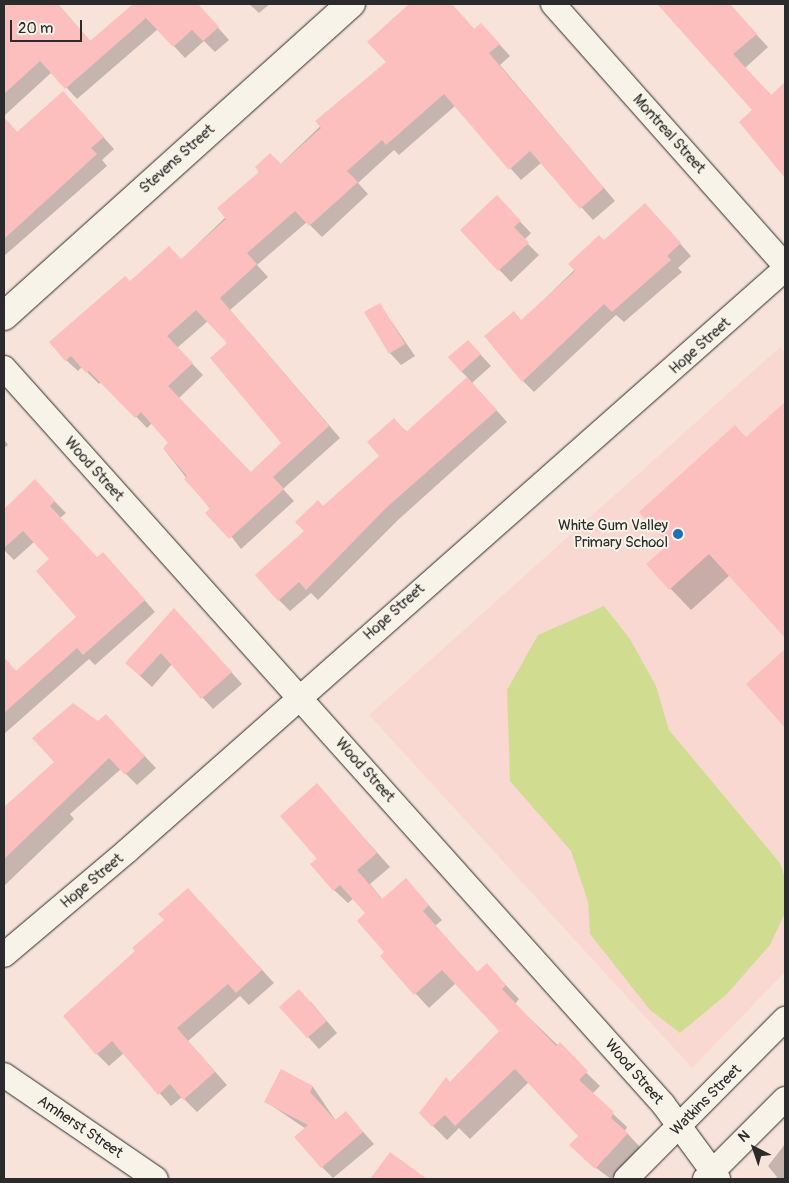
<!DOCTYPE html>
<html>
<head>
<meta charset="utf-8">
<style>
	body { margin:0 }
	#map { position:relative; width:789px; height:1183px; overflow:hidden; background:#f8e3db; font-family:Pangolin,sans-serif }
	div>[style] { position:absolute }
	.built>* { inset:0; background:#f9d8d2 }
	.green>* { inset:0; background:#d0dd91 }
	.shadow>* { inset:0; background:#0003 }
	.building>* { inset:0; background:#fcbfbd }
	.roads { filter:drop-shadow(0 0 1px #2b2b2b) drop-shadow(0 0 1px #2b2b2b) }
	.street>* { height:24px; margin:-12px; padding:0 12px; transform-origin:12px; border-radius:12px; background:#f7f3e8 }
	.secondary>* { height:28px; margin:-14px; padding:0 14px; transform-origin:14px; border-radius:14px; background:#f7f3e8 }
	.dots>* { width:14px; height:14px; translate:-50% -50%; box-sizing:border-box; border:2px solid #f7f3e8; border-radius:50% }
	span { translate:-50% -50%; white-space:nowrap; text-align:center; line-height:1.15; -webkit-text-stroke:4px #f7f3e8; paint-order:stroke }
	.street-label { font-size:15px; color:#2b2b2b }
	.poi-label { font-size:15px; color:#2b2b2b }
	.right { translate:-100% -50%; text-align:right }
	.frame { position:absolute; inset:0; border:5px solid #2b2b2b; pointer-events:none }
	.north { position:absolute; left:729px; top:1123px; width:50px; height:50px; -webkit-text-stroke:4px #f7f3e8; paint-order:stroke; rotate:319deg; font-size:14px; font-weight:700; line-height:20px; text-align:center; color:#2b2b2b }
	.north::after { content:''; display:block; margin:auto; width:18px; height:22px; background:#2b2b2b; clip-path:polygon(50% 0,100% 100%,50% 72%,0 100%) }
	.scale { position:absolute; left:10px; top:20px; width:72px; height:22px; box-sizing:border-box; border:2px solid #2b2b2b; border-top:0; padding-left:6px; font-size:15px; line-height:18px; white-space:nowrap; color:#2b2b2b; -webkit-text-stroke:4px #f7f3e8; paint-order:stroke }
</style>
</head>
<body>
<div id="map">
	<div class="built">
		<div style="clip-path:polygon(780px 347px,785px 352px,785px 972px,692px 1068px,369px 715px)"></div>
	</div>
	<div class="green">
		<div style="clip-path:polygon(604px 606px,630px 639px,656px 686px,669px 730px,780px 863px,785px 878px,785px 913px,770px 945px,727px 994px,680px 1033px,650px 1010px,590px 934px,588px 902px,571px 851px,510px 781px,507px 690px,538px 635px)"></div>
	</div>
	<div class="shadow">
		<div style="clip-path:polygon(4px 4px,58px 4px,91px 42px,135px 4px,197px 4px,229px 40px,215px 52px,204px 41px,185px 58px,158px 29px,77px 99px,52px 72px,4px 116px)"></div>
		<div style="clip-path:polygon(249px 4px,270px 4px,259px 13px)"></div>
		<div style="clip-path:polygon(evenodd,411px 4px,451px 4px,475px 30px,492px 36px,510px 56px,500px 65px,615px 201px,593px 220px,541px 163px,521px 180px,455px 106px,399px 155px,394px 150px,358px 183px,368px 194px,322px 237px,307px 222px,257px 265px,268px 277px,230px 310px,340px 438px,283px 489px,294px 501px,241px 549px,164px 449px,170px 444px,152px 423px,147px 428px,102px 381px,99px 384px,82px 367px,78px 371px,66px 360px,130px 282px,181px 260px,387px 62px,369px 42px,411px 4px,208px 321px,228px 343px,283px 444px,251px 473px,178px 399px,203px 375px,177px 348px,208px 321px)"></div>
		<div style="clip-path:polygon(659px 4px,728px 4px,768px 47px,745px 68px,772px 96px,785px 84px,785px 174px,754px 110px)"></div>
		<div style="clip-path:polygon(74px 104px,114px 149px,102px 160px,107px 166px,4px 256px,4px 118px,18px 133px)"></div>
		<div style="clip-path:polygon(508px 209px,531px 233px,524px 240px,539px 255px,511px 282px,461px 230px)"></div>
		<div style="clip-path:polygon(656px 216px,691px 256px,678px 268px,682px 272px,624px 322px,616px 315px,534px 392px,523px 381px,522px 321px,604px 241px)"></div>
		<div style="clip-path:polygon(380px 305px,415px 356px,401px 365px,390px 353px)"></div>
		<div style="clip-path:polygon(479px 353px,491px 366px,472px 383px,507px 422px,398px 520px,318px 600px,311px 593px,290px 611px,279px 600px,305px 531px,323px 508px,381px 456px,394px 420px,407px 432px,468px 378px,461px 371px)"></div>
		<div style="clip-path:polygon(785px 404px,785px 637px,730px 575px,691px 610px,647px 564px,670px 544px,747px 438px)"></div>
		<div style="clip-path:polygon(4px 439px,8px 445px,4px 448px)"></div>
		<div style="clip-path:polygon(35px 481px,66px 513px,60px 518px,97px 559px,114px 565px,155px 612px,95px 665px,89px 659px,4px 734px,4px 659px,16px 672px,77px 617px,50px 559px,34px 542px,14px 560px,4px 550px,4px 510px)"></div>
		<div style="clip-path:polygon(185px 621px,242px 684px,213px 709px,172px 664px,152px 687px,138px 674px)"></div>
		<div style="clip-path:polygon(785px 651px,785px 726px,748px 684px)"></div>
		<div style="clip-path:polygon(98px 723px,117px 727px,156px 768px,137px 785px,121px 769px,70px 814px,74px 819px,4px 886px,4px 808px)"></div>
		<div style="clip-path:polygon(317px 785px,390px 867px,370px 884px,383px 900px,406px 880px,442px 920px,435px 926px,478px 973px,500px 979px,519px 999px,515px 1004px,600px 1086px,592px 1094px,627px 1127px,625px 1131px,640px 1147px,611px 1179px,584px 1159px,579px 1136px,529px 1082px,470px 1139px,459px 1128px,447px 1140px,420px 1113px,500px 1031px,456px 983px,429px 1008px,381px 956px,386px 953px,367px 913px,354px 898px,348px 903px,334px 890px,319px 859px)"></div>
		<div style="clip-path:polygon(200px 902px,274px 983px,249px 1005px,240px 996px,188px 1041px,227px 1085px,197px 1112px,182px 1097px,171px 1106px,124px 1053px,109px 1066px,97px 1054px,137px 951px,166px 920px)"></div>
		<div style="clip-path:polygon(311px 1002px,337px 1033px,319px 1049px,281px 1007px)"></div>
		<div style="clip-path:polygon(281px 1071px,313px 1087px,336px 1121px,346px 1113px,374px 1144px,333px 1178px,322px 1167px,306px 1129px,265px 1101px)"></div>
		<div style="clip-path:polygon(785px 1144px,785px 1179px,774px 1179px,777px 1177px,768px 1166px)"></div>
		<div style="clip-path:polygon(390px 1153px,420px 1175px,424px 1179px,371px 1179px)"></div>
	</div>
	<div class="building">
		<div style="clip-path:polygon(4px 4px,58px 4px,90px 41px,133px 4px,198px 4px,219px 27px,203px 41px,192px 30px,173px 47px,146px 18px,65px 89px,40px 61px,4px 94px)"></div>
		<div style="clip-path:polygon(evenodd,409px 4px,452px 4px,474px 29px,481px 23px,500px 44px,489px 53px,604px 188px,580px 209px,530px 151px,509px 170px,444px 94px,386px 145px,382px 140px,347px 171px,358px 182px,309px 226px,295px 211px,247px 253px,257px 264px,220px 298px,329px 426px,273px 477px,284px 489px,229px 539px,205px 513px,210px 508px,184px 479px,187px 476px,163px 448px,168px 443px,141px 412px,135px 418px,89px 371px,86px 373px,71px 356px,65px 361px,49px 342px,125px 276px,130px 281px,169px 246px,181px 259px,226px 219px,217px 208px,259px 172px,255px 167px,270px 153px,281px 164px,321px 128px,315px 121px,386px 62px,367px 42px,409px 4px,196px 310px,227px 343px,210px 358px,281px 443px,251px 472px,168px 386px,193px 363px,167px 336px,196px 310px)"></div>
		<div style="clip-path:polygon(657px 4px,730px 4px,757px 34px,733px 54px,771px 95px,785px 82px,785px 178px,739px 122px,752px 110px)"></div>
		<div style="clip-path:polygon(63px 91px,104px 137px,91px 148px,97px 154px,4px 239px,4px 117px,17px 132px)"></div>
		<div style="clip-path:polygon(497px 195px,521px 221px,514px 227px,529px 243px,498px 271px,460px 230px)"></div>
		<div style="clip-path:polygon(645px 203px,681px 243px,667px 256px,671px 260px,612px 312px,604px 304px,522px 382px,484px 336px,514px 311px,521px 320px,575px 271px,568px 264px,599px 235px,604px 240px)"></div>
		<div style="clip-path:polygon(380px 303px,405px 344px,389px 354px,364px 312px)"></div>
		<div style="clip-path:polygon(468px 340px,481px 354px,461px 372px,448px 357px)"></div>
		<div style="clip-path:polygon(467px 377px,497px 410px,386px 508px,306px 590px,299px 582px,278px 601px,255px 575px,304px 531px,295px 522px,318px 500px,323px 506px,379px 456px,367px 442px,394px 418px,406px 432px)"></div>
		<div style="clip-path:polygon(785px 402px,785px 638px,709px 554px,669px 590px,646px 564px,669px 544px,639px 512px,735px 425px,746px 437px)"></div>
		<div style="clip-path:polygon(35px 479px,55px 501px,50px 506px,97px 557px,103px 552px,145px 600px,83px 655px,77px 648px,4px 713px,4px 657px,16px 671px,76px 617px,36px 571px,49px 559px,23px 531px,4px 548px,4px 509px)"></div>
		<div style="clip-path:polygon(174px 608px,232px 672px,201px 699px,161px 653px,140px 676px,125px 663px)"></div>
		<div style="clip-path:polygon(785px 649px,785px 728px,746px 684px)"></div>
		<div style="clip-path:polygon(73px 703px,98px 721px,106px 714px,145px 756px,125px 775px,109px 758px,4px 859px,4px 807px,54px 762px,32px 738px)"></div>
		<div style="clip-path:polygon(317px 783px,377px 853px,357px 870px,382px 899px,406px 878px,429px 905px,423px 911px,477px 972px,487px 963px,506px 985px,502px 989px,556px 1046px,560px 1042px,588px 1071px,579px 1080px,614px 1112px,611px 1118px,628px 1133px,595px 1169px,569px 1145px,578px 1136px,515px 1069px,455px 1126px,445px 1115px,432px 1127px,419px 1113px,446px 1077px,450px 1082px,499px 1031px,442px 970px,414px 995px,380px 956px,384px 952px,357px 921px,365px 913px,340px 885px,333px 891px,310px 864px,317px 859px,280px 816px)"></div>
		<div style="clip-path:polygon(188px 888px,262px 970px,236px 993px,228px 984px,177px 1028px,215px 1072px,183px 1100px,170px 1084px,158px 1095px,112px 1041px,96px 1055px,63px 1016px,135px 951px,132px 948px,164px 920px,158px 914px)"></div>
		<div style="clip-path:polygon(299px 989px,327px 1021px,307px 1038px,279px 1007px)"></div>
		<div style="clip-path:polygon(281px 1069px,313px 1086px,310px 1092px,335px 1120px,346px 1111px,363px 1132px,321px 1168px,294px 1137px,308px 1125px,264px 1102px)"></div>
		<div style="clip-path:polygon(390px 1152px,427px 1179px,370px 1179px)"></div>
	</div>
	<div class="roads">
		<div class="street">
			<div style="left:553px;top:4px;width:349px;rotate:48.4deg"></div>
			<div style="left:4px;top:368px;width:988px;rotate:48.16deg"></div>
			<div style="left:663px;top:1104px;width:93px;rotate:53.7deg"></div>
			<div style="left:4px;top:955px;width:161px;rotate:-40.2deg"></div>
			<div style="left:127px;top:851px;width:878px;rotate:-41.49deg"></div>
			<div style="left:4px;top:1075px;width:184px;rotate:34.4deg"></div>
			<div style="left:626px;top:1179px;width:226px;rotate:-45.2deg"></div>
			<div style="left:705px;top:1179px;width:113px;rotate:-45deg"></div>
		</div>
		<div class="secondary">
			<div style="left:4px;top:316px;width:467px;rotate:-42deg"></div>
		</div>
	</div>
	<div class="dots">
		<div style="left:678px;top:534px;background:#1f6fb2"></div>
	</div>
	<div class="street-label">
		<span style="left:669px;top:134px;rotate:48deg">Montreal Street</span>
		<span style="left:177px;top:159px;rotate:-42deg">Stevens Street</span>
		<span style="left:700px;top:346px;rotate:-42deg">Hope Street</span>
		<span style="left:94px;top:469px;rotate:48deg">Wood Street</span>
		<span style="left:394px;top:612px;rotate:-42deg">Hope Street</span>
		<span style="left:365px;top:770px;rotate:48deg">Wood Street</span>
		<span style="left:92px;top:881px;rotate:-40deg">Hope Street</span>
		<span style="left:634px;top:1072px;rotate:49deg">Wood Street</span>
		<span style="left:706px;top:1100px;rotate:-45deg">Watkins Street</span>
		<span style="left:80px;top:1127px;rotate:34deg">Amherst Street</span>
	</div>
	<div class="poi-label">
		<span class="right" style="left:668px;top:534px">White Gum Valley<br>Primary School</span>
	</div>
	<div class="frame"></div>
	<div class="north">N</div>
	<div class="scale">20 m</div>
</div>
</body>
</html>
